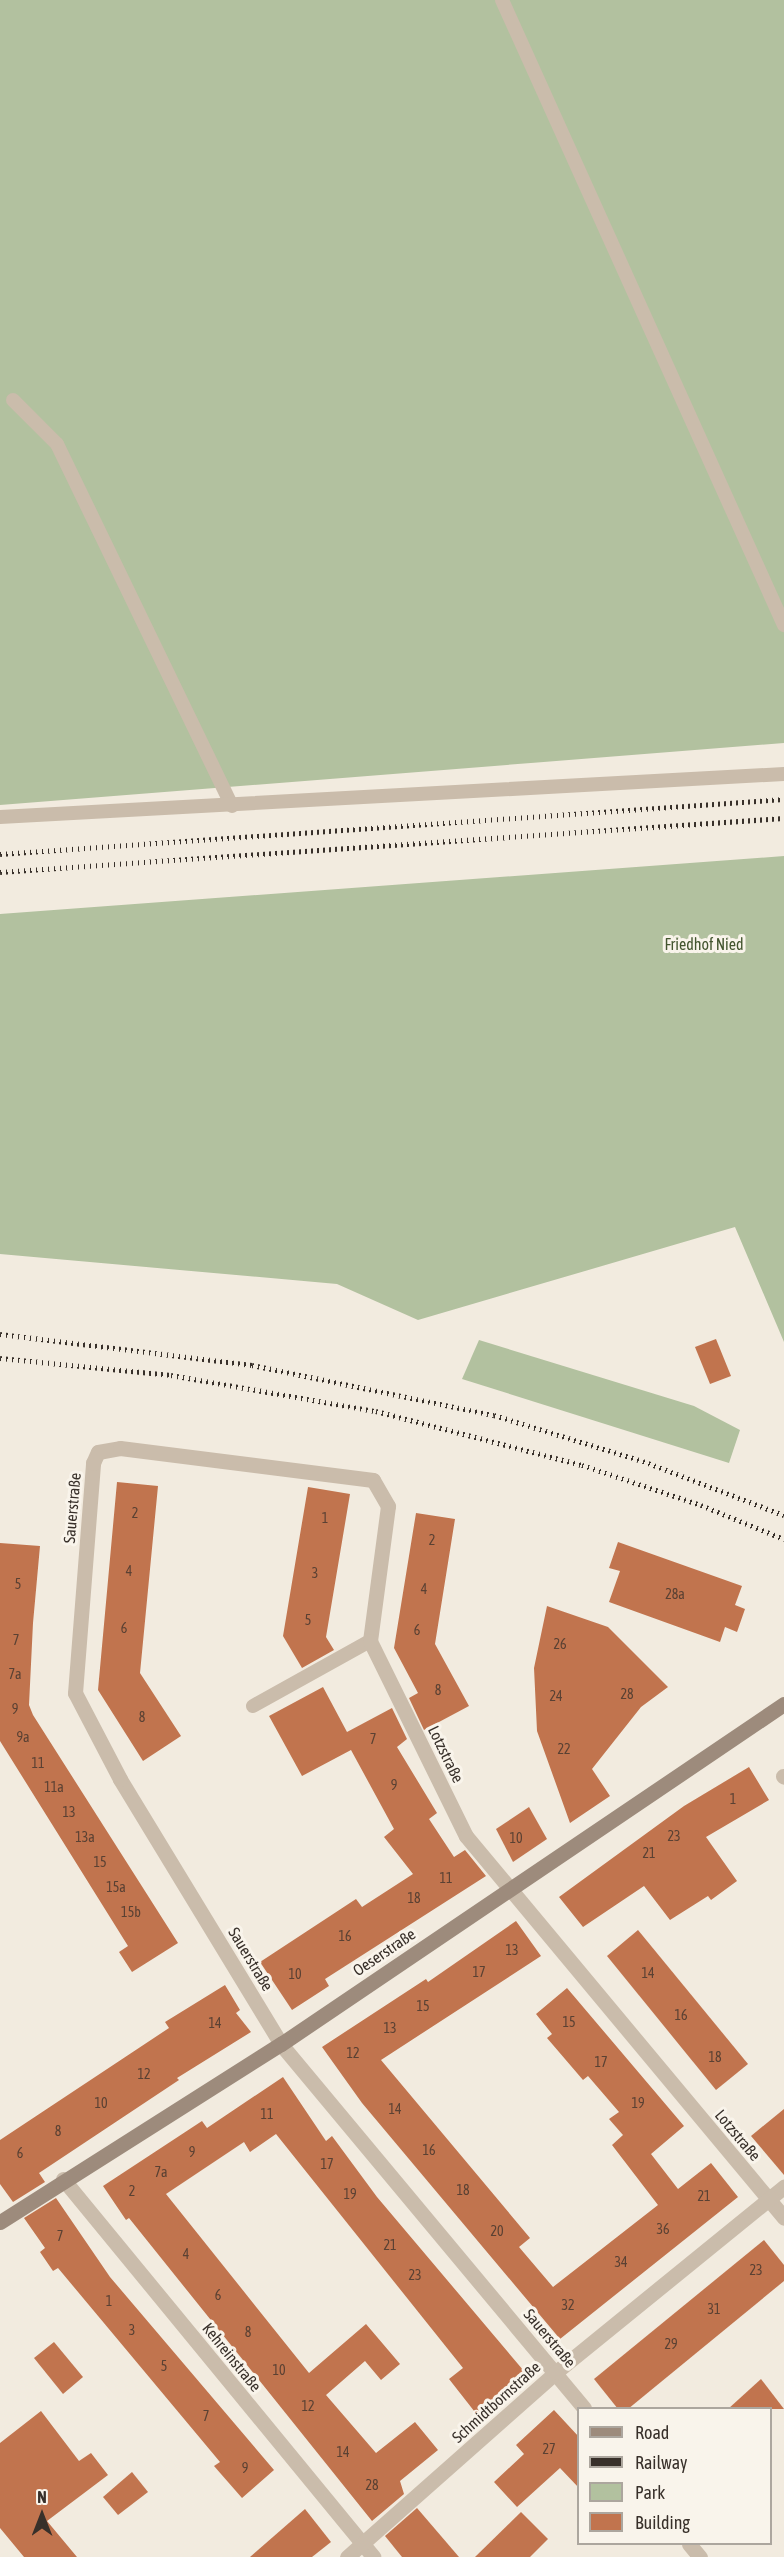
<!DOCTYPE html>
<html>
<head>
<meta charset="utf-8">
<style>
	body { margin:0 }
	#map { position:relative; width:784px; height:2557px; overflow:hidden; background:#f2ebdf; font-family:"Asap Condensed",sans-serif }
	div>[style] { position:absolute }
	.green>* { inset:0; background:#b2c19f }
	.building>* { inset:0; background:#c1744e }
	.lane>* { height:14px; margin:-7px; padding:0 7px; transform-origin:7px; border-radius:7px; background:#cabcab }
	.street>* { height:15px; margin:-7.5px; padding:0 7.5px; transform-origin:7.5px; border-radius:7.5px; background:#cabcab }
	.secondary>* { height:15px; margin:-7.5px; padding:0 7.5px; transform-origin:7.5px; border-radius:7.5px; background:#9d8b7c }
	.rail>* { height:4.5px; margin-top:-2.25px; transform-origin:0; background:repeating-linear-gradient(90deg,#38302a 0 1.5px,transparent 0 6px) }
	span { translate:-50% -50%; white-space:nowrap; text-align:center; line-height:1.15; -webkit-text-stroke:6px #f9f4eb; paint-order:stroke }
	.number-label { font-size:14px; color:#5a4133 }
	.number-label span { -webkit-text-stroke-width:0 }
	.park-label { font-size:16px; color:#43552f }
	.street-label { font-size:16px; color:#38302a }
	.legend { position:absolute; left:577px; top:2407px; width:195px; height:138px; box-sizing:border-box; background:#f9f4eb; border:2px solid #aca69e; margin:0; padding:8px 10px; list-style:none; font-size:18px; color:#38302a }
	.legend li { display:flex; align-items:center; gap:12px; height:30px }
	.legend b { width:30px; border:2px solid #aca69e }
	.north { position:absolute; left:12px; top:2485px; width:60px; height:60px; -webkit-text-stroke:4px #f9f4eb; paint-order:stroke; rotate:0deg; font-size:16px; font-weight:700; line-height:24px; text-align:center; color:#38302a }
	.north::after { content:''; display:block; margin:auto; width:21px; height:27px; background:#38302a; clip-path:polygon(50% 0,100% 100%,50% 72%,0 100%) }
</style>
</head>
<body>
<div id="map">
	<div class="green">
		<div style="clip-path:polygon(0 0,784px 0,784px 743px,0 805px)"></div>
		<div style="clip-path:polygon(784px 856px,784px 1342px,735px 1227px,418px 1320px,337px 1284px,0 1254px,0 914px)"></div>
		<div style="clip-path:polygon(479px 1340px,694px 1406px,740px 1430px,729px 1463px,462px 1379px)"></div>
	</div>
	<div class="building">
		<div style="clip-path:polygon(716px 1339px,731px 1376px,710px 1384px,695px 1347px)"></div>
		<div style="clip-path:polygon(117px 1482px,158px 1486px,140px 1673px,181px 1736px,143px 1761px,98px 1690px)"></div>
		<div style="clip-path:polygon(308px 1487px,350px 1494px,326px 1637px,334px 1650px,302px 1668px,283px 1636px)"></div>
		<div style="clip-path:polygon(416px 1513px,455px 1519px,435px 1644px,469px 1706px,424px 1730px,409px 1698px,418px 1693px,394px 1648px)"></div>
		<div style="clip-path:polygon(618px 1542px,742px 1586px,735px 1605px,745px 1609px,737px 1632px,725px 1627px,720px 1642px,609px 1602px,620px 1571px,609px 1568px)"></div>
		<div style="clip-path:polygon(0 1543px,40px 1546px,33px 1623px,29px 1705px,33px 1715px,178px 1943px,132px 1972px,119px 1952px,128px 1946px,0 1741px)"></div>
		<div style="clip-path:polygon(547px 1606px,608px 1627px,668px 1687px,641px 1707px,592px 1769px,610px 1796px,570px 1823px,537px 1731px,534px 1668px)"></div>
		<div style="clip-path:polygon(323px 1687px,347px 1732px,392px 1708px,407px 1739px,397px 1747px,437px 1813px,429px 1819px,454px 1857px,465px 1850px,486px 1876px,325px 1979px,329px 1986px,292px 2010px,260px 1962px,356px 1899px,362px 1907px,413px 1874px,384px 1837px,394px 1829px,351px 1750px,302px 1776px,269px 1716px)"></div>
		<div style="clip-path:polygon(749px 1767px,769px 1800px,706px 1837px,737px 1881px,711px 1900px,708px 1896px,670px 1920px,644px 1886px,583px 1927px,559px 1897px,684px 1806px)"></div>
		<div style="clip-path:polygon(529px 1807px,547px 1839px,513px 1862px,496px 1829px)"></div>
		<div style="clip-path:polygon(516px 1921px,541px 1956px,381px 2060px,530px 2238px,519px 2247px,553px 2287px,658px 2205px,612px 2145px,623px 2135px,609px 2119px,619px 2112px,588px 2076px,583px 2080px,547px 2038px,552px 2034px,536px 2014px,567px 1988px,684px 2126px,651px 2154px,678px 2189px,711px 2163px,738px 2197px,560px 2339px,362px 2103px,322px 2047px,426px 1979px,428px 1982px)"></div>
		<div style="clip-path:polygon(638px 1930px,748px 2064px,716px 2090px,607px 1956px)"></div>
		<div style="clip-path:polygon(225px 1985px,240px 2010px,236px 2013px,251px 2032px,177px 2078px,179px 2080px,39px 2173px,45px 2182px,13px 2202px,0 2184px,0 2140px,169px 2028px,165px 2022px)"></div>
		<div style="clip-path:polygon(283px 2077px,326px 2141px,332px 2136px,377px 2197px,529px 2377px,478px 2416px,449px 2379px,463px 2368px,276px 2134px,250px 2152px,244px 2142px,166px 2194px,309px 2373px,366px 2324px,400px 2364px,381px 2380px,365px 2361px,326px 2395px,376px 2453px,415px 2422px,438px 2450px,400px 2481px,404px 2494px,372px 2521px,129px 2218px,126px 2220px,103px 2186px,202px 2121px,207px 2128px)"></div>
		<div style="clip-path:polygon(784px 2109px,784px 2175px,751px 2136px)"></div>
		<div style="clip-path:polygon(56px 2198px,110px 2277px,274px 2470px,242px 2498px,214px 2466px,220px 2462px,58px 2268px,53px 2271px,40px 2252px,45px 2248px,24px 2218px)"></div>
		<div style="clip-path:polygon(764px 2240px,784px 2265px,784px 2281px,628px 2409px,618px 2409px,594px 2379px)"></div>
		<div style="clip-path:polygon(54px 2342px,83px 2377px,63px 2394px,34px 2358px)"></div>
		<div style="clip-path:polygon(761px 2379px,784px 2409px,728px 2409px)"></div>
		<div style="clip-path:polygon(554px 2410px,579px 2437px,579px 2488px,560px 2468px,517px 2507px,494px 2482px,524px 2454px,516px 2445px)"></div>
		<div style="clip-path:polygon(41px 2411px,79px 2461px,91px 2453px,108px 2475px,47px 2521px,77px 2557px,24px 2557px,0 2528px,0 2443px)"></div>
		<div style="clip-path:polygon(132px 2472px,148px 2492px,118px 2515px,103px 2497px)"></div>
		<div style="clip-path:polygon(417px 2508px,459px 2557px,402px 2557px,385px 2536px)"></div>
		<div style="clip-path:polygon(305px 2509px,331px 2542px,312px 2557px,250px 2557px)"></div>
		<div style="clip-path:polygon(521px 2512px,548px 2539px,530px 2557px,475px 2557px)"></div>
	</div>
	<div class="lane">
		<div style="left:502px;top:0;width:686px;rotate:65.72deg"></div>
		<div style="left:13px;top:400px;width:62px;rotate:45deg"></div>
		<div style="left:57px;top:444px;width:402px;rotate:64.2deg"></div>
		<div style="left:0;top:817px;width:785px;rotate:-3.14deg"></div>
		<div style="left:253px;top:1706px;width:134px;rotate:-29.1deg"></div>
	</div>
	<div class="street">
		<div style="left:783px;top:1776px;width:1px;rotate:45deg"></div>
		<div style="left:63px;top:2179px;width:489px;rotate:50.6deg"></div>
		<div style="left:584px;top:2408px;width:474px;rotate:-129.8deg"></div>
		<div style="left:281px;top:2044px;width:310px;rotate:-121.3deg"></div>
		<div style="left:120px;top:1779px;width:97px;rotate:-117.6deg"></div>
		<div style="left:75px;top:1693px;width:231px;rotate:-85.5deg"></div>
		<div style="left:93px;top:1463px;width:12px;rotate:-66deg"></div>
		<div style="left:98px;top:1452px;width:22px;rotate:-10deg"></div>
		<div style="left:120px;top:1448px;width:255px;rotate:7.2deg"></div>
		<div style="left:373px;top:1480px;width:30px;rotate:60deg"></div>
		<div style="left:388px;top:1506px;width:136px;rotate:97.6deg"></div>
		<div style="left:370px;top:1641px;width:217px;rotate:63.8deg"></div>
		<div style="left:466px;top:1836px;width:497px;rotate:50.2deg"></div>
		<div style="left:689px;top:2544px;width:17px;rotate:50deg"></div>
		<div style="left:347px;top:2557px;width:279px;rotate:-41.5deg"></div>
		<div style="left:556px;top:2372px;width:294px;rotate:-39.1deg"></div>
	</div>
	<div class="secondary">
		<div style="left:0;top:2222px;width:333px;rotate:-32.4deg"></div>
		<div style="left:281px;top:2044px;width:607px;rotate:-34.06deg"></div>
	</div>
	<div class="rail">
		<div style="left:0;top:854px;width:786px;rotate:-4.01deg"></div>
		<div style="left:0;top:872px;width:786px;rotate:-3.94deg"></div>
		<div style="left:0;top:1334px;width:254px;rotate:7deg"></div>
		<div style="left:252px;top:1365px;width:247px;rotate:11.7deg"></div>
		<div style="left:494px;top:1415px;width:156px;rotate:17.2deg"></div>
		<div style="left:643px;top:1461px;width:151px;rotate:21deg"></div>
		<div style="left:0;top:1358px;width:172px;rotate:5.7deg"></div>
		<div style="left:171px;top:1375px;width:208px;rotate:10deg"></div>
		<div style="left:376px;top:1411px;width:213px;rotate:14.7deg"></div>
		<div style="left:582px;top:1465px;width:126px;rotate:18.6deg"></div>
		<div style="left:701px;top:1505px;width:90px;rotate:22.3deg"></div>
	</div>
	<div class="number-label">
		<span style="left:135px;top:1513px">2</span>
		<span style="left:325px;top:1518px">1</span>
		<span style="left:432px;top:1540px">2</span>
		<span style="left:129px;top:1571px">4</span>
		<span style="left:315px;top:1573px">3</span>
		<span style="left:18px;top:1584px">5</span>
		<span style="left:424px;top:1589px">4</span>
		<span style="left:675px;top:1594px">28a</span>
		<span style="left:308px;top:1620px">5</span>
		<span style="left:124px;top:1628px">6</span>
		<span style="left:417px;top:1630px">6</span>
		<span style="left:16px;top:1640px">7</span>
		<span style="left:560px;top:1644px">26</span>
		<span style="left:15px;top:1674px">7a</span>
		<span style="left:438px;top:1690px">8</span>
		<span style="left:627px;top:1694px">28</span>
		<span style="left:556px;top:1696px">24</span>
		<span style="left:15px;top:1709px">9</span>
		<span style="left:142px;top:1717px">8</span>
		<span style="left:23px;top:1737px">9a</span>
		<span style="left:373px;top:1739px">7</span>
		<span style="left:564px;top:1749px">22</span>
		<span style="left:38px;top:1763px">11</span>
		<span style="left:394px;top:1785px">9</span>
		<span style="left:54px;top:1787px">11a</span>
		<span style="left:733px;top:1799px">1</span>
		<span style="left:69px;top:1812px">13</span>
		<span style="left:674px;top:1836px">23</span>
		<span style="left:85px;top:1837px">13a</span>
		<span style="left:516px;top:1838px">10</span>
		<span style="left:649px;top:1853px">21</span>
		<span style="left:100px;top:1862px">15</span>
		<span style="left:446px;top:1878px">11</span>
		<span style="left:116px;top:1887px">15a</span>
		<span style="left:414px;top:1898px">18</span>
		<span style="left:131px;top:1912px">15b</span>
		<span style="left:345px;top:1936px">16</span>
		<span style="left:512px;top:1950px">13</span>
		<span style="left:479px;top:1972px">17</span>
		<span style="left:648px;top:1973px">14</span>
		<span style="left:295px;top:1974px">10</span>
		<span style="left:423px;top:2006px">15</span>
		<span style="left:681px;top:2015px">16</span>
		<span style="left:569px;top:2022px">15</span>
		<span style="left:215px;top:2023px">14</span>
		<span style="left:390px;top:2028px">13</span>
		<span style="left:353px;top:2053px">12</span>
		<span style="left:715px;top:2057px">18</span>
		<span style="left:601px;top:2062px">17</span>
		<span style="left:144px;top:2074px">12</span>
		<span style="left:101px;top:2103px">10</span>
		<span style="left:638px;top:2103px">19</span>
		<span style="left:395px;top:2109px">14</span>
		<span style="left:267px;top:2114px">11</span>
		<span style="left:58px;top:2131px">8</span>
		<span style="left:429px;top:2150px">16</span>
		<span style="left:192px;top:2152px">9</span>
		<span style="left:20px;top:2153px">6</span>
		<span style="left:327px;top:2164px">17</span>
		<span style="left:161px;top:2172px">7a</span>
		<span style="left:463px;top:2190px">18</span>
		<span style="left:132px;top:2191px">2</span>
		<span style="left:350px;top:2194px">19</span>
		<span style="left:704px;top:2196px">21</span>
		<span style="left:663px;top:2229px">36</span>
		<span style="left:497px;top:2231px">20</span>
		<span style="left:60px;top:2236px">7</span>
		<span style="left:390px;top:2245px">21</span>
		<span style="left:186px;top:2254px">4</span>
		<span style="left:621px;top:2262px">34</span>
		<span style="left:756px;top:2270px">23</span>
		<span style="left:415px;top:2275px">23</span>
		<span style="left:218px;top:2295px">6</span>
		<span style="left:109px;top:2301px">1</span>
		<span style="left:568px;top:2305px">32</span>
		<span style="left:714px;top:2309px">31</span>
		<span style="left:132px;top:2330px">3</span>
		<span style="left:248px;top:2332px">8</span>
		<span style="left:671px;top:2344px">29</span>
		<span style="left:164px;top:2366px">5</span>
		<span style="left:279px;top:2370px">10</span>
		<span style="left:308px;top:2406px">12</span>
		<span style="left:206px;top:2416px">7</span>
		<span style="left:549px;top:2449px">27</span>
		<span style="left:343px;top:2452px">14</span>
		<span style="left:245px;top:2468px">9</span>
		<span style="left:372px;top:2485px">28</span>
	</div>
	<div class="park-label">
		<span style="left:704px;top:944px">Friedhof Nied</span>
	</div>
	<div class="street-label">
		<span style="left:72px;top:1508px;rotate:-85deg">Sauerstraße</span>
		<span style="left:446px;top:1754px;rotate:64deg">Lotzstraße</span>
		<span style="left:384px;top:1952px;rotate:-34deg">Oeserstraße</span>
		<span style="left:251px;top:1959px;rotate:59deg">Sauerstraße</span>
		<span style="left:738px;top:2135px;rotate:50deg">Lotzstraße</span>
		<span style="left:550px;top:2338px;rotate:50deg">Sauerstraße</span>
		<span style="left:232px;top:2357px;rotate:51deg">Kehreinstraße</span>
		<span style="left:496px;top:2402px;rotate:-42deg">Schmidtbornstraße</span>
	</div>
	<ul class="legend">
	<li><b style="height:8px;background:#9d8b7c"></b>Road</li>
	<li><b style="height:8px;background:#38302a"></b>Railway</li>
	<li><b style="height:16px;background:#b2c19f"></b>Park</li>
	<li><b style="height:16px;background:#c1744e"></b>Building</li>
	</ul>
	<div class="north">N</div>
</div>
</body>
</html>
